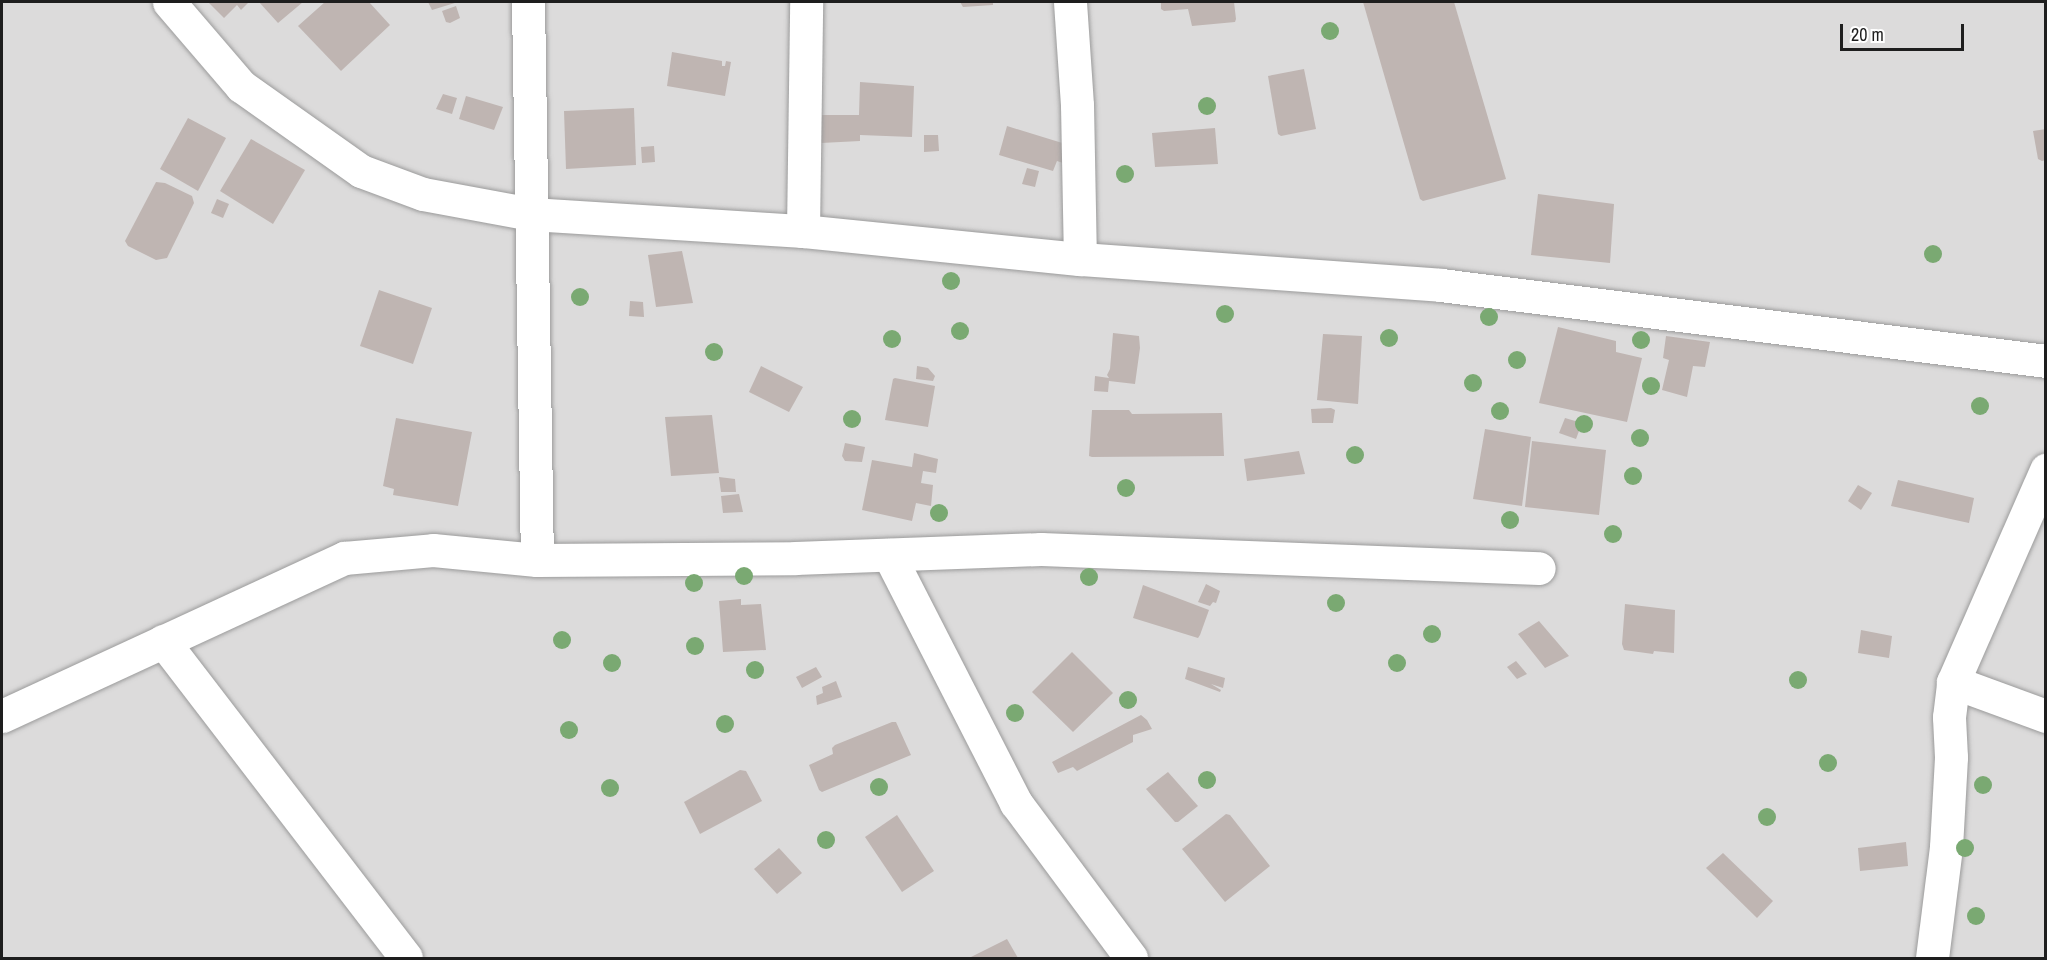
<!DOCTYPE html>
<html>
<head>
<meta charset="utf-8">
<style>
	body { margin:0 }
	#map { position:relative; width:2047px; height:960px; overflow:hidden; background:#eeeae5; font-family:"Archivo Narrow",sans-serif }
	div>[style] { position:absolute }
	.residential>* { inset:0; background:#dcdbdb }
	.building>* { inset:0; background:#bfb5b2 }
	.roads { filter:drop-shadow(0 0 2px #9b9b9b) drop-shadow(0 0 2px #9b9b9b) }
	.minor>* { height:33px; margin:-16.5px; padding:0 16.5px; transform-origin:16.5px; border-radius:16.5px; background:#fff }
	.trees>* { width:18px; height:18px; margin:-9px; border-radius:50%; background:#7aa972 }
	span { translate:-50% -50%; white-space:nowrap; text-align:center; line-height:1.15; -webkit-text-stroke:5px #fff; paint-order:stroke }
	.frame { position:absolute; inset:0; border:3px solid #1e1e1e; pointer-events:none }
	.scale { position:absolute; left:1840px; top:24px; width:124px; height:27px; box-sizing:border-box; border:3px solid #1e1e1e; border-top:0; padding-left:8px; font-size:18px; line-height:21px; white-space:nowrap; color:#1e1e1e; -webkit-text-stroke:4px #fff; paint-order:stroke }
</style>
</head>
<body>
<div id="map">
	<div class="residential">
		<div style="clip-path:polygon(2px 2px,2045px 2px,2045px 958px,2px 958px)"></div>
	</div>
	<div class="building">
		<div style="clip-path:polygon(208px 2px,249px 2px,241px 10px,237px 5px,224px 18px)"></div>
		<div style="clip-path:polygon(259px 2px,303px 2px,278px 23px)"></div>
		<div style="clip-path:polygon(325px 2px,369px 2px,390px 25px,341px 71px,298px 26px)"></div>
		<div style="clip-path:polygon(428px 2px,458px 2px,432px 10px)"></div>
		<div style="clip-path:polygon(960px 2px,993px 2px,993px 5px,963px 7px)"></div>
		<div style="clip-path:polygon(1161px 2px,1234px 2px,1236px 19px,1235px 22px,1192px 26px,1188px 9px,1164px 11px,1161px 9px)"></div>
		<div style="clip-path:polygon(1363px 2px,1454px 2px,1506px 179px,1423px 201px,1420px 199px)"></div>
		<div style="clip-path:polygon(456px 6px,460px 18px,450px 23px,446px 22px,442px 11px)"></div>
		<div style="clip-path:polygon(672px 52px,722px 61px,722px 66px,725px 66px,726px 61px,731px 62px,725px 96px,667px 86px)"></div>
		<div style="clip-path:polygon(1304px 69px,1316px 129px,1281px 136px,1278px 134px,1268px 76px)"></div>
		<div style="clip-path:polygon(860px 82px,914px 86px,912px 137px,860px 135px,860px 141px,821px 143px,817px 140px,817px 115px,859px 115px)"></div>
		<div style="clip-path:polygon(443px 94px,457px 98px,452px 114px,436px 109px)"></div>
		<div style="clip-path:polygon(466px 96px,503px 107px,494px 130px,459px 119px)"></div>
		<div style="clip-path:polygon(634px 108px,636px 165px,566px 169px,564px 111px)"></div>
		<div style="clip-path:polygon(188px 118px,226px 138px,198px 191px,160px 169px)"></div>
		<div style="clip-path:polygon(1007px 126px,1072px 146px,1066px 164px,1057px 161px,1053px 171px,999px 155px)"></div>
		<div style="clip-path:polygon(1215px 128px,1218px 164px,1155px 167px,1152px 133px)"></div>
		<div style="clip-path:polygon(2046px 129px,2046px 160px,2042px 161px,2038px 159px,2033px 131px)"></div>
		<div style="clip-path:polygon(924px 135px,938px 135px,939px 151px,924px 152px)"></div>
		<div style="clip-path:polygon(251px 139px,305px 170px,273px 224px,220px 191px)"></div>
		<div style="clip-path:polygon(654px 146px,655px 162px,642px 163px,641px 147px)"></div>
		<div style="clip-path:polygon(1027px 168px,1039px 171px,1035px 187px,1022px 184px)"></div>
		<div style="clip-path:polygon(156px 182px,165px 183px,192px 196px,194px 203px,167px 258px,156px 260px,128px 246px,125px 241px)"></div>
		<div style="clip-path:polygon(1538px 194px,1614px 204px,1610px 263px,1531px 255px)"></div>
		<div style="clip-path:polygon(217px 199px,229px 204px,223px 218px,211px 213px)"></div>
		<div style="clip-path:polygon(682px 251px,693px 303px,656px 307px,648px 255px)"></div>
		<div style="clip-path:polygon(379px 290px,432px 308px,413px 364px,360px 346px)"></div>
		<div style="clip-path:polygon(630px 301px,643px 302px,644px 317px,629px 316px)"></div>
		<div style="clip-path:polygon(1558px 327px,1616px 341px,1616px 352px,1642px 358px,1627px 422px,1539px 403px)"></div>
		<div style="clip-path:polygon(1113px 333px,1139px 336px,1140px 348px,1135px 384px,1109px 381px,1108px 392px,1094px 391px,1095px 376px,1109px 378px,1107px 375px,1110px 369px)"></div>
		<div style="clip-path:polygon(1323px 334px,1362px 336px,1358px 404px,1317px 400px)"></div>
		<div style="clip-path:polygon(1666px 336px,1710px 342px,1705px 367px,1693px 366px,1687px 397px,1662px 390px,1669px 360px,1663px 358px)"></div>
		<div style="clip-path:polygon(761px 366px,803px 387px,789px 412px,749px 392px)"></div>
		<div style="clip-path:polygon(917px 366px,928px 368px,935px 376px,933px 381px,916px 379px)"></div>
		<div style="clip-path:polygon(895px 378px,935px 386px,928px 427px,885px 420px,893px 379px)"></div>
		<div style="clip-path:polygon(1331px 408px,1335px 410px,1333px 423px,1312px 423px,1311px 409px)"></div>
		<div style="clip-path:polygon(1092px 410px,1129px 410px,1132px 414px,1222px 413px,1224px 456px,1092px 457px,1089px 456px)"></div>
		<div style="clip-path:polygon(712px 415px,719px 473px,671px 476px,665px 417px)"></div>
		<div style="clip-path:polygon(396px 418px,472px 432px,458px 506px,393px 495px,394px 489px,383px 486px)"></div>
		<div style="clip-path:polygon(1565px 418px,1582px 423px,1576px 439px,1559px 433px)"></div>
		<div style="clip-path:polygon(1485px 429px,1531px 437px,1522px 506px,1473px 499px)"></div>
		<div style="clip-path:polygon(1532px 441px,1606px 450px,1599px 515px,1525px 507px)"></div>
		<div style="clip-path:polygon(845px 443px,865px 447px,862px 462px,845px 461px,842px 456px)"></div>
		<div style="clip-path:polygon(1299px 451px,1305px 474px,1247px 481px,1244px 459px)"></div>
		<div style="clip-path:polygon(914px 453px,938px 459px,936px 473px,923px 471px,921px 483px,933px 485px,931px 506px,916px 503px,912px 521px,862px 510px,872px 460px,912px 467px)"></div>
		<div style="clip-path:polygon(719px 477px,735px 479px,736px 492px,721px 492px)"></div>
		<div style="clip-path:polygon(1898px 480px,1974px 498px,1969px 523px,1891px 506px)"></div>
		<div style="clip-path:polygon(1858px 485px,1872px 493px,1861px 510px,1848px 501px)"></div>
		<div style="clip-path:polygon(739px 494px,743px 512px,723px 513px,721px 496px)"></div>
		<div style="clip-path:polygon(1206px 584px,1220px 591px,1216px 603px,1213px 602px,1210px 606px,1198px 602px)"></div>
		<div style="clip-path:polygon(1143px 585px,1209px 610px,1200px 635px,1198px 638px,1133px 618px)"></div>
		<div style="clip-path:polygon(741px 599px,741px 605px,761px 604px,766px 650px,723px 652px,719px 601px)"></div>
		<div style="clip-path:polygon(1625px 604px,1675px 610px,1674px 653px,1654px 651px,1653px 654px,1624px 650px,1622px 644px)"></div>
		<div style="clip-path:polygon(1539px 621px,1569px 656px,1545px 668px,1518px 634px)"></div>
		<div style="clip-path:polygon(1861px 630px,1892px 636px,1889px 658px,1858px 653px)"></div>
		<div style="clip-path:polygon(1072px 652px,1113px 693px,1073px 732px,1032px 692px)"></div>
		<div style="clip-path:polygon(1516px 661px,1527px 674px,1517px 679px,1507px 667px)"></div>
		<div style="clip-path:polygon(816px 667px,822px 677px,802px 688px,796px 677px)"></div>
		<div style="clip-path:polygon(1188px 667px,1225px 678px,1223px 688px,1211px 684px,1221px 690px,1220px 692px,1185px 679px)"></div>
		<div style="clip-path:polygon(836px 681px,842px 697px,817px 705px,816px 696px,823px 693px,822px 687px)"></div>
		<div style="clip-path:polygon(1141px 715px,1147px 720px,1152px 729px,1133px 735px,1133px 742px,1077px 771px,1073px 767px,1058px 773px,1052px 762px)"></div>
		<div style="clip-path:polygon(892px 722px,896px 722px,911px 755px,822px 792px,819px 790px,809px 765px,833px 754px,832px 748px,835px 745px)"></div>
		<div style="clip-path:polygon(740px 770px,746px 771px,762px 801px,700px 834px,684px 802px)"></div>
		<div style="clip-path:polygon(1168px 772px,1198px 806px,1178px 822px,1175px 822px,1146px 789px)"></div>
		<div style="clip-path:polygon(1226px 814px,1230px 815px,1270px 866px,1225px 902px,1182px 849px)"></div>
		<div style="clip-path:polygon(897px 815px,934px 871px,902px 892px,865px 837px)"></div>
		<div style="clip-path:polygon(1906px 842px,1908px 866px,1860px 871px,1858px 848px)"></div>
		<div style="clip-path:polygon(779px 848px,802px 873px,777px 894px,754px 869px)"></div>
		<div style="clip-path:polygon(1723px 853px,1773px 901px,1757px 918px,1706px 868px)"></div>
		<div style="clip-path:polygon(1007px 939px,1018px 958px,969px 958px)"></div>
	</div>
	<div class="roads">
		<div class="minor">
			<div style="left:169px;top:2px;width:111px;rotate:49.4deg"></div>
			<div style="left:241px;top:86px;width:147px;rotate:35.3deg"></div>
			<div style="left:361px;top:171px;width:66px;rotate:20.4deg"></div>
			<div style="left:423px;top:194px;width:110px;rotate:10.5deg"></div>
			<div style="left:531px;top:214px;width:273px;rotate:3.6deg"></div>
			<div style="left:803px;top:231px;width:278px;rotate:5.8deg"></div>
			<div style="left:1080px;top:259px;width:362px;rotate:4.1deg"></div>
			<div style="left:1441px;top:285px;width:610px;rotate:7.16deg"></div>
			<div style="left:528px;top:2px;width:558px;rotate:89.08deg"></div>
			<div style="left:537px;top:560px;width:258px;rotate:-0.4deg"></div>
			<div style="left:795px;top:558px;width:246px;rotate:-2.1deg"></div>
			<div style="left:1041px;top:549px;width:498px;rotate:2.2deg"></div>
			<div style="left:1070px;top:2px;width:103px;rotate:86.1deg"></div>
			<div style="left:1077px;top:105px;width:154px;rotate:88.9deg"></div>
			<div style="left:803px;top:231px;width:229px;rotate:-89.2deg"></div>
			<div style="left:889px;top:555px;width:279px;rotate:62.9deg"></div>
			<div style="left:1016px;top:803px;width:193px;rotate:53.4deg"></div>
			<div style="left:163px;top:641px;width:399px;rotate:52.5deg"></div>
			<div style="left:1953px;top:682px;width:99px;rotate:20.1deg"></div>
			<div style="left:2px;top:716px;width:377px;rotate:-24.8deg"></div>
			<div style="left:344px;top:558px;width:89px;rotate:-5.1deg"></div>
			<div style="left:433px;top:550px;width:104px;rotate:5.5deg"></div>
			<div style="left:1932px;top:958px;width:112px;rotate:-82.8deg"></div>
			<div style="left:1946px;top:847px;width:90px;rotate:-86.8deg"></div>
			<div style="left:1951px;top:757px;width:40px;rotate:-92.9deg"></div>
			<div style="left:1949px;top:717px;width:35px;rotate:-83deg"></div>
			<div style="left:1953px;top:682px;width:232px;rotate:-66.3deg"></div>
		</div>
	</div>
	<div class="trees">
		<div style="left:1330px;top:31px"></div>
		<div style="left:1207px;top:106px"></div>
		<div style="left:1125px;top:174px"></div>
		<div style="left:1933px;top:254px"></div>
		<div style="left:951px;top:281px"></div>
		<div style="left:580px;top:297px"></div>
		<div style="left:1225px;top:314px"></div>
		<div style="left:1489px;top:317px"></div>
		<div style="left:960px;top:331px"></div>
		<div style="left:1389px;top:338px"></div>
		<div style="left:892px;top:339px"></div>
		<div style="left:1641px;top:340px"></div>
		<div style="left:714px;top:352px"></div>
		<div style="left:1517px;top:360px"></div>
		<div style="left:1473px;top:383px"></div>
		<div style="left:1651px;top:386px"></div>
		<div style="left:1980px;top:406px"></div>
		<div style="left:1500px;top:411px"></div>
		<div style="left:852px;top:419px"></div>
		<div style="left:1584px;top:424px"></div>
		<div style="left:1640px;top:438px"></div>
		<div style="left:1355px;top:455px"></div>
		<div style="left:1633px;top:476px"></div>
		<div style="left:1126px;top:488px"></div>
		<div style="left:939px;top:513px"></div>
		<div style="left:1510px;top:520px"></div>
		<div style="left:1613px;top:534px"></div>
		<div style="left:744px;top:576px"></div>
		<div style="left:1089px;top:577px"></div>
		<div style="left:694px;top:583px"></div>
		<div style="left:1336px;top:603px"></div>
		<div style="left:1432px;top:634px"></div>
		<div style="left:562px;top:640px"></div>
		<div style="left:695px;top:646px"></div>
		<div style="left:612px;top:663px"></div>
		<div style="left:1397px;top:663px"></div>
		<div style="left:755px;top:670px"></div>
		<div style="left:1798px;top:680px"></div>
		<div style="left:1128px;top:700px"></div>
		<div style="left:1015px;top:713px"></div>
		<div style="left:725px;top:724px"></div>
		<div style="left:569px;top:730px"></div>
		<div style="left:1828px;top:763px"></div>
		<div style="left:1207px;top:780px"></div>
		<div style="left:1983px;top:785px"></div>
		<div style="left:879px;top:787px"></div>
		<div style="left:610px;top:788px"></div>
		<div style="left:1767px;top:817px"></div>
		<div style="left:826px;top:840px"></div>
		<div style="left:1965px;top:848px"></div>
		<div style="left:1976px;top:916px"></div>
	</div>
	<div class="frame"></div>
	<div class="scale">20 m</div>
</div>
</body>
</html>
